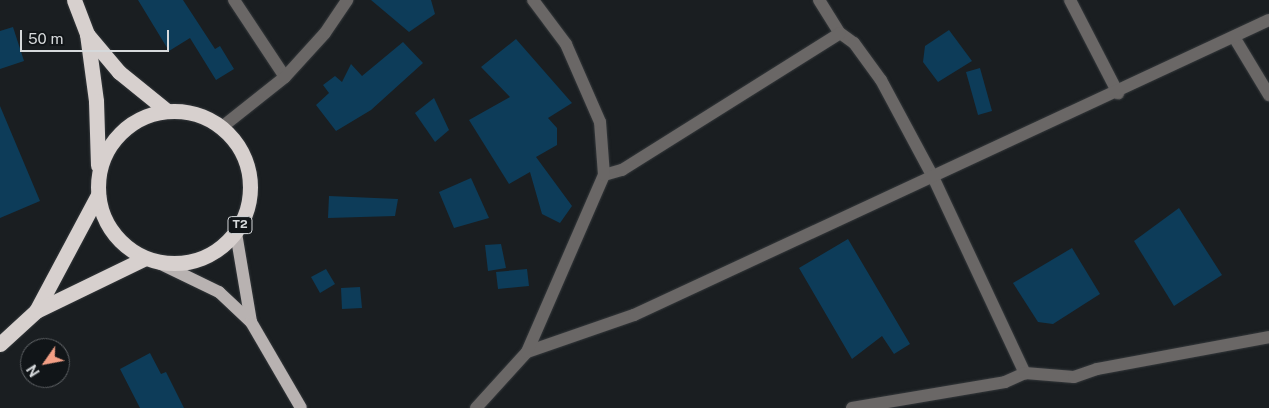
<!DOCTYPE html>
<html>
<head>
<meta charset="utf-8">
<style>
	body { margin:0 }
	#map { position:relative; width:1269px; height:408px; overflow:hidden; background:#1a1e21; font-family:"Public Sans",sans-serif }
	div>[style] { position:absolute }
	.building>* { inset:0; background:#0d3c59 }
	.roads { filter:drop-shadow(0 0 1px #34383b) drop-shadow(0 0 1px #34383b) }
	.minor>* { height:12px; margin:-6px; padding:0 6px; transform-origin:6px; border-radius:6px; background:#6a6766 }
	.major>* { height:12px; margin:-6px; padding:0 6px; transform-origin:6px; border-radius:6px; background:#b8b2b1 }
	.highway>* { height:15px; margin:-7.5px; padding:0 7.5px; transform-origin:7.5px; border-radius:7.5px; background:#d7d0ce }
	.highway>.ring { margin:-7.5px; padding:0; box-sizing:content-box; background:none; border:15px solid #d7d0ce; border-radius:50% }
	span { translate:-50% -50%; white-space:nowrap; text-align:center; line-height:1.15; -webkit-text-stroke:4px #111518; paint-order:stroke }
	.shield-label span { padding:1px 4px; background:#111518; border:1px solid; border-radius:4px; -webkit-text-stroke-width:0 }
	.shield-label { font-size:12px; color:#d6d9db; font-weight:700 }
	.north { position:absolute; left:20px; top:338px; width:50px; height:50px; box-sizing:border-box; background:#111518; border:1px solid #606366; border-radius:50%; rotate:237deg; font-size:14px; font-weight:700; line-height:20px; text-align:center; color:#d6d9db }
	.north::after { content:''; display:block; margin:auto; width:18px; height:22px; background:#f39f85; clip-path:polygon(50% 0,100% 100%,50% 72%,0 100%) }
	.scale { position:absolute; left:20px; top:30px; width:149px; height:22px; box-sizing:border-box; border:2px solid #d6d9db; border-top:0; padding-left:6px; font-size:15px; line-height:18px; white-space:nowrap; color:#d6d9db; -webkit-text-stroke:4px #111518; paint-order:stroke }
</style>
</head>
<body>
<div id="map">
	<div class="building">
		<div style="clip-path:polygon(138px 0,183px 0,215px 49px,220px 46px,234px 69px,216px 80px,190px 38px,169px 51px)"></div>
		<div style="clip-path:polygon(371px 0,431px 0,435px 14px,409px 32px)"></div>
		<div style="clip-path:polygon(13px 27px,24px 61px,0 69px,0 31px)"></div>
		<div style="clip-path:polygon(949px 30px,972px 61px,938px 82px,923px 62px,925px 46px)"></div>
		<div style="clip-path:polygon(516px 39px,572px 103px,548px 118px,557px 128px,557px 145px,536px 157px,572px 206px,560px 223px,542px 214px,530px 172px,509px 184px,469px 120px,510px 97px,481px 67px)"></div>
		<div style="clip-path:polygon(403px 42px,423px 63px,371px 110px,336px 131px,316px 105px,329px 93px,323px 85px,335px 76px,342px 82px,351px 64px,362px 76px)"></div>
		<div style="clip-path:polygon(980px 68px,992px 111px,978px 115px,966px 72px)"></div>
		<div style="clip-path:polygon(434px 98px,449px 130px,435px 142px,415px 113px)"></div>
		<div style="clip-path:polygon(0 106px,40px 201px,0 218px)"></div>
		<div style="clip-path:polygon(471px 178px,489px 218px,454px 228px,439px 192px)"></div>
		<div style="clip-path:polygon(329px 196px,398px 199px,395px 216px,328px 218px)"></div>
		<div style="clip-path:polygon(1179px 208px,1222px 275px,1174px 306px,1134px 241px)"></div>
		<div style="clip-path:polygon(848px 239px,910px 344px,894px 354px,882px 336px,852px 359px,799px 268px)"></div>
		<div style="clip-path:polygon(501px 244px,506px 268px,488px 271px,485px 245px)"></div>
		<div style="clip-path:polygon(1072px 248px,1100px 294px,1053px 324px,1038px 322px,1013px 283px)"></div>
		<div style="clip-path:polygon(326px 269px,335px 284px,320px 293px,311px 277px)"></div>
		<div style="clip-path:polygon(527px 269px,529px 286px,498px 289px,496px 272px)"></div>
		<div style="clip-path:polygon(360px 287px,362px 308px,342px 309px,341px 288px)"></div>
		<div style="clip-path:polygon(150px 353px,161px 374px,166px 372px,184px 408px,140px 408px,120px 369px)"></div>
	</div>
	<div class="roads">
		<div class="minor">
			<div style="left:234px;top:0;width:92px;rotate:56.5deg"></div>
			<div style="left:819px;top:0;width:39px;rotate:58deg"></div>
			<div style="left:840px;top:33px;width:17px;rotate:36deg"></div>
			<div style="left:854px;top:43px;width:46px;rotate:53.9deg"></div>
			<div style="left:881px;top:80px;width:110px;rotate:61.8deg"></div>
			<div style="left:933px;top:177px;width:217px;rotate:64.9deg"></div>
			<div style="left:1070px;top:0;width:105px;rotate:62.7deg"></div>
			<div style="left:1234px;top:37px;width:68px;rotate:58.9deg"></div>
			<div style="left:222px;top:127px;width:80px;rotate:-38.4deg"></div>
			<div style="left:285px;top:77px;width:59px;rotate:-47.7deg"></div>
			<div style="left:325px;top:33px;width:40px;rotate:-56deg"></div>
			<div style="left:604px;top:175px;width:19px;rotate:-16deg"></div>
			<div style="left:622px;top:170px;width:257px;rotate:-32.1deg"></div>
			<div style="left:527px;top:352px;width:113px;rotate:-19.1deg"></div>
			<div style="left:634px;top:315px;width:700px;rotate:-24.92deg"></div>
			<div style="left:476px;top:408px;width:76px;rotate:-47.7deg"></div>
			<div style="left:527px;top:352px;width:193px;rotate:-66.5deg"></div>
			<div style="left:604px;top:175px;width:53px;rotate:-94.3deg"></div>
			<div style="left:600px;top:122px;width:85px;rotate:-113.6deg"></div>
			<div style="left:566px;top:44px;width:55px;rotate:-126.9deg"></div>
			<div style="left:852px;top:408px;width:155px;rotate:-9.6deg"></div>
			<div style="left:1005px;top:382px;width:22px;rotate:-24deg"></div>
			<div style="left:1025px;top:373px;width:49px;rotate:4.7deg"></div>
			<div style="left:1074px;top:377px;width:24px;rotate:-19deg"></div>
			<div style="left:1097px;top:369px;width:175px;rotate:-10.5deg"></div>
		</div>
		<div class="major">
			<div style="left:236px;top:233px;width:90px;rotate:80.4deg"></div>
			<div style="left:157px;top:262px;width:69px;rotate:25.8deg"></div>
			<div style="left:219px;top:292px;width:44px;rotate:43.2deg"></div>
			<div style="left:251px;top:322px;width:99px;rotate:59.8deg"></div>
		</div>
		<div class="highway">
			<div style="left:74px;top:0;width:36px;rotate:69deg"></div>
			<div style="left:87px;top:34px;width:68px;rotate:82.3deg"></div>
			<div style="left:96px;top:101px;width:64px;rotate:88.2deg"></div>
			<div style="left:87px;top:34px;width:50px;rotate:49.9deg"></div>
			<div style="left:119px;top:72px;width:60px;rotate:39deg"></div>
			<div class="ring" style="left:98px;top:111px;width:137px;height:137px"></div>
			<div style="left:36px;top:311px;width:132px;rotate:-61.9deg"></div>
			<div style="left:0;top:344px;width:49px;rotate:-42.5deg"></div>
			<div style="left:36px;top:311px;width:121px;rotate:-25.9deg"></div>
		</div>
	</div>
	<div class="shield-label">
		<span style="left:240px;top:225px">T2</span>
	</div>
	<div class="north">N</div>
	<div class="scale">50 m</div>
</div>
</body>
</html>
